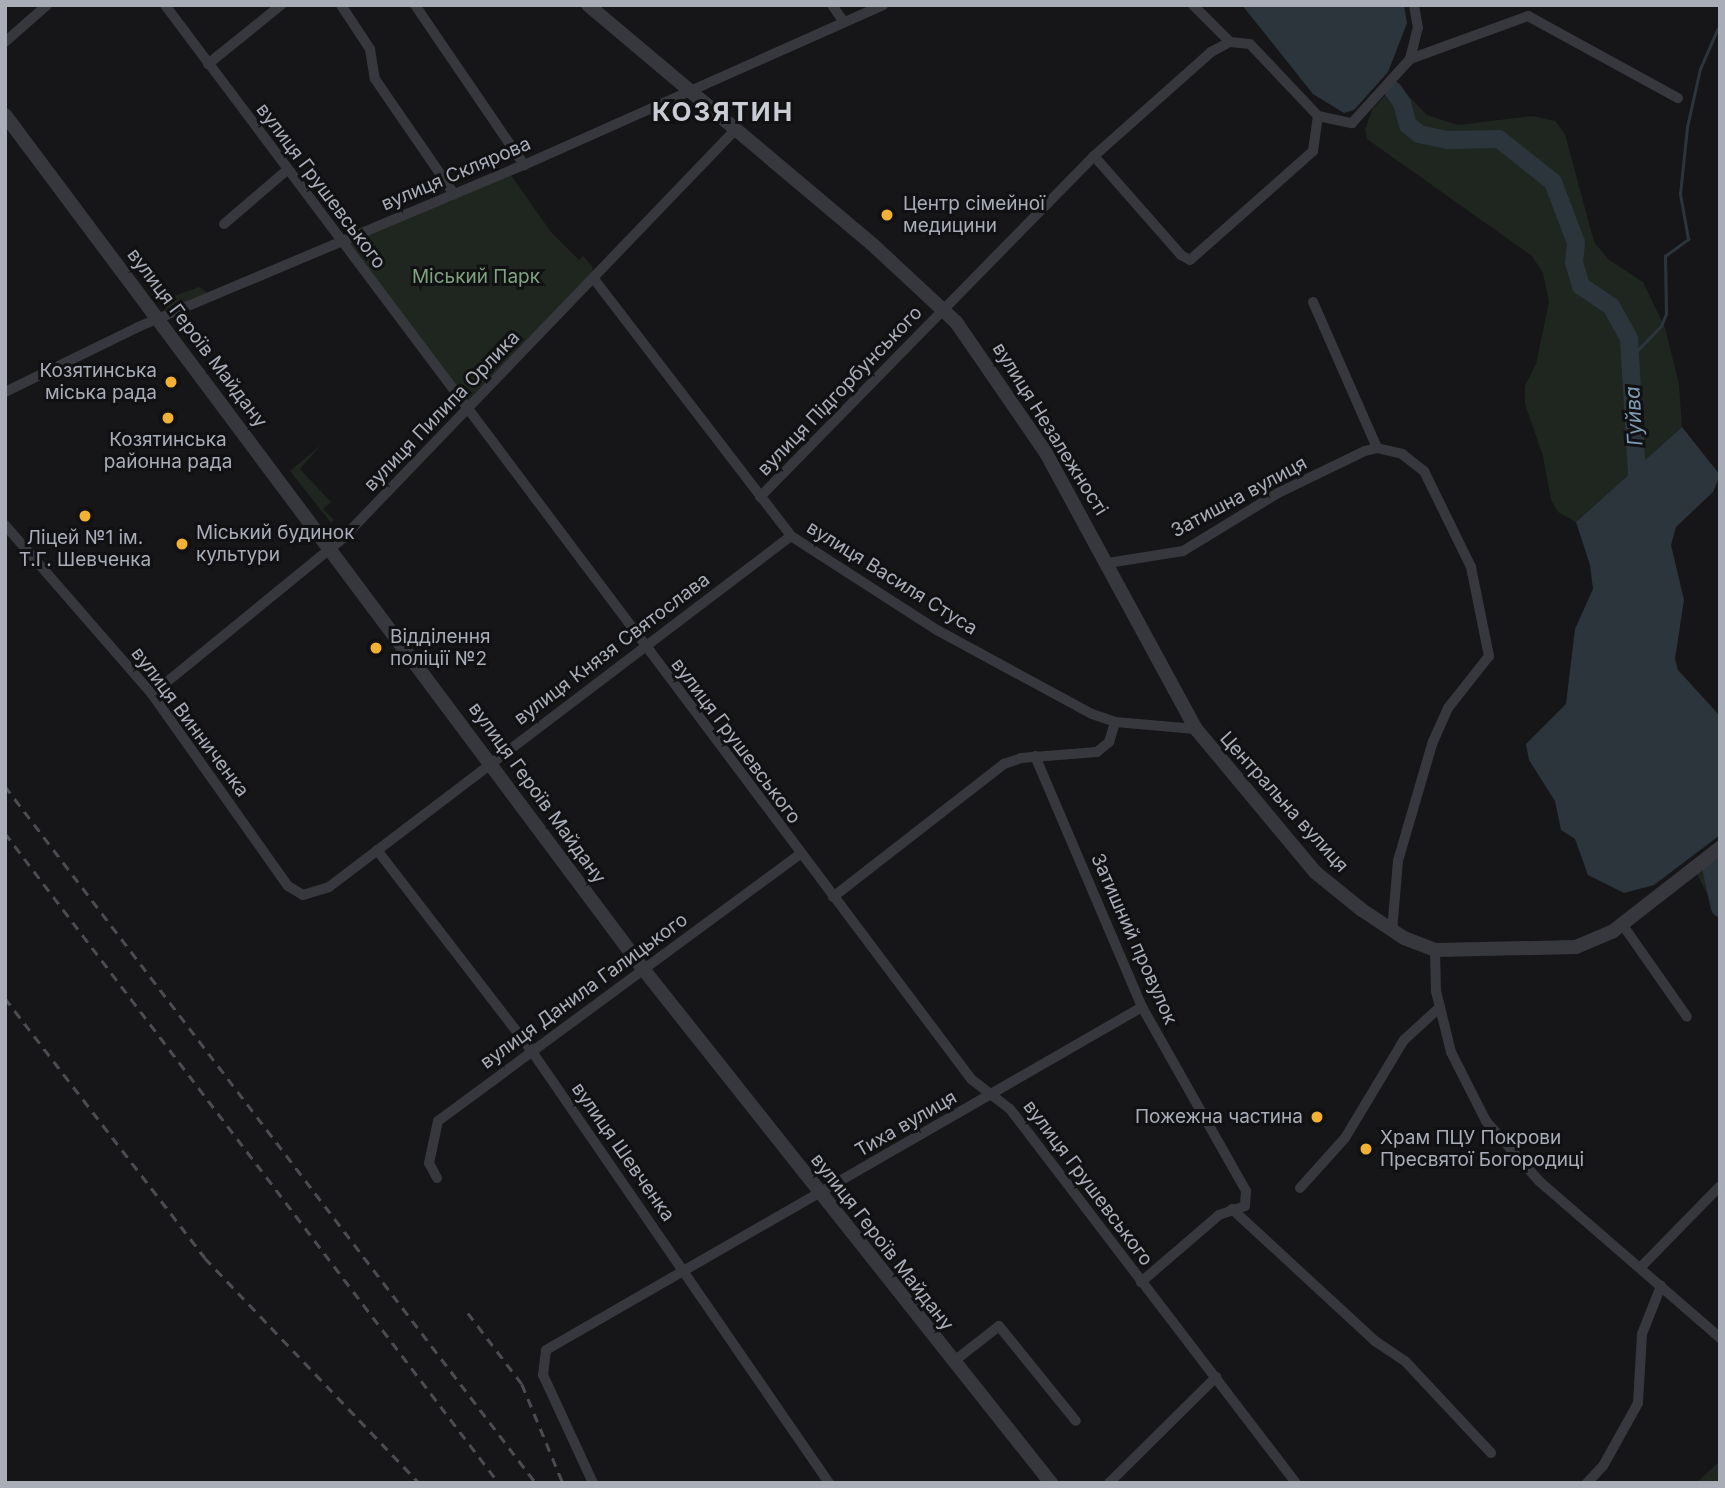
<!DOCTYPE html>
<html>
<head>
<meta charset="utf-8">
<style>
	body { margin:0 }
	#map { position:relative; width:1725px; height:1488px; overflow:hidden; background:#161618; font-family:Inter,sans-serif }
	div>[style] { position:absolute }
	.green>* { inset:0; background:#1e261f }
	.water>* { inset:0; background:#2c353c }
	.stream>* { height:2.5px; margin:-1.25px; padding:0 1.25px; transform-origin:1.25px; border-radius:1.25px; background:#2c353c }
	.river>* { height:18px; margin:-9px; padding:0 9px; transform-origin:9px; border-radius:9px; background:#2c353c }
	.minor>* { height:10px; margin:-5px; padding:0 5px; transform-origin:5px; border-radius:5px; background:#37383d }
	.tertiary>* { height:14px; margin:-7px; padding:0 7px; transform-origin:7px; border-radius:7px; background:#37383d }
	.rail>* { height:2.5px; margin-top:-1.25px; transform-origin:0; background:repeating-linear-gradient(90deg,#4a4c52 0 9px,transparent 0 16px) }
	.dots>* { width:19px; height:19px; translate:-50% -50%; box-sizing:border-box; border:4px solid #111113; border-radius:50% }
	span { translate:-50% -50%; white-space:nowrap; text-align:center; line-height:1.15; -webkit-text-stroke:6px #111113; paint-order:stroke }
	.street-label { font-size:19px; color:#a8adb8 }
	.poi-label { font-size:19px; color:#a8adb8 }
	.left { translate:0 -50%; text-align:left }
	.right { translate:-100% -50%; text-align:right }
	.park-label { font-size:19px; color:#7fa381 }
	.water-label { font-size:21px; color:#7f9bb3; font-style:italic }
	.district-label { font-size:26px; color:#c9ccd4; font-weight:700; letter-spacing:2px }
	.frame { position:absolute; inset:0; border:7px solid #a8adb8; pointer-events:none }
</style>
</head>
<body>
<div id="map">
	<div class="green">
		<div style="clip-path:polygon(1396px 83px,1427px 115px,1458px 125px,1533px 116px,1555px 121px,1565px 134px,1594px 242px,1609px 260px,1643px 282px,1665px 328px,1679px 384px,1682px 427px,1576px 522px,1558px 512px,1551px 500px,1543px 456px,1525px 404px,1525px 386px,1536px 364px,1549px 302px,1543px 273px,1532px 256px,1367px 139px,1365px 130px,1372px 110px)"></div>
		<div style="clip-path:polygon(508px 171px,551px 232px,579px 260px,583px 256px,592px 266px,594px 279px,468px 408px,340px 240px)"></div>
		<div style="clip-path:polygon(199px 287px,212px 296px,169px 315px,160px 301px)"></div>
		<div style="clip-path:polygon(321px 445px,300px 469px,331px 502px,323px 509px,334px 520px,331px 523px,290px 471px)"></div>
		<div style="clip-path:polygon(1715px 859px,1720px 865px,1720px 919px,1697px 874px)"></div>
		<div style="clip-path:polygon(1720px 1461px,1720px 1483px,1696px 1483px)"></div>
	</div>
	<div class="water">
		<div style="clip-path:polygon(1242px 5px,1404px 5px,1407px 23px,1388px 72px,1354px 110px,1344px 113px,1313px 94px)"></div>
		<div style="clip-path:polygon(1682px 427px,1720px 475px,1713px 492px,1676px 527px,1671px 545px,1684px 600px,1675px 659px,1678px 670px,1720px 716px,1720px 835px,1654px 885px,1624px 893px,1588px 875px,1575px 839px,1561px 830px,1555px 801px,1529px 760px,1526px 744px,1566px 704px,1575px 629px,1593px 589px,1590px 565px,1576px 522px)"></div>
	</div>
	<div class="stream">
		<div style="left:1630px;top:358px;width:45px;rotate:-45.9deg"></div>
		<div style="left:1661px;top:326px;width:13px;rotate:-67deg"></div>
		<div style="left:1666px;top:314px;width:58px;rotate:-91deg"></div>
		<div style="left:1665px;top:256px;width:29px;rotate:-36deg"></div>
		<div style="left:1688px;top:239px;width:46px;rotate:-100.1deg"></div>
		<div style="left:1680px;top:194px;width:67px;rotate:-84deg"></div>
		<div style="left:1687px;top:127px;width:59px;rotate:-77.4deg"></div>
		<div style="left:1700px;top:69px;width:43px;rotate:-66.4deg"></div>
	</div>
	<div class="river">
		<div style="left:1393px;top:90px;width:16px;rotate:55deg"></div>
		<div style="left:1402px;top:103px;width:23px;rotate:75deg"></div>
		<div style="left:1408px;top:125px;width:14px;rotate:39deg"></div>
		<div style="left:1419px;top:134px;width:30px;rotate:12deg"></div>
		<div style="left:1448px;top:140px;width:51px;rotate:-1.1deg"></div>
		<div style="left:1499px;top:139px;width:69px;rotate:38.5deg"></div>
		<div style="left:1553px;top:182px;width:65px;rotate:69.3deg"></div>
		<div style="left:1576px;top:243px;width:19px;rotate:96deg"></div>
		<div style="left:1574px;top:262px;width:25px;rotate:74deg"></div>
		<div style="left:1581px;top:286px;width:36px;rotate:34deg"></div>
		<div style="left:1611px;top:306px;width:38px;rotate:61deg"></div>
		<div style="left:1629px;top:339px;width:151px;rotate:86.6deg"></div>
		<div style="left:1710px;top:863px;width:46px;rotate:77.5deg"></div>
	</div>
	<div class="minor">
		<div style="left:165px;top:5px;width:1343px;rotate:53.11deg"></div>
		<div style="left:971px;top:1079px;width:49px;rotate:37.6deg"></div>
		<div style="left:1010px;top:1109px;width:471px;rotate:52.6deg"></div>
		<div style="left:341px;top:5px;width:53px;rotate:56.6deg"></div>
		<div style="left:370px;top:49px;width:30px;rotate:81deg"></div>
		<div style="left:375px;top:79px;width:140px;rotate:55.5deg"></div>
		<div style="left:415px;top:5px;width:194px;rotate:55.7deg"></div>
		<div style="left:832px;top:5px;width:19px;rotate:55deg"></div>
		<div style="left:1193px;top:5px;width:52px;rotate:45deg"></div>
		<div style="left:5px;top:42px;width:56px;rotate:-41.4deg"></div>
		<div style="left:1410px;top:59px;width:126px;rotate:-20deg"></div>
		<div style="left:1528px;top:16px;width:171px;rotate:28.7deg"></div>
		<div style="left:208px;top:64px;width:94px;rotate:-38.9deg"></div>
		<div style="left:1094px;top:156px;width:132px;rotate:48.7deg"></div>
		<div style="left:1181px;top:255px;width:10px;rotate:29deg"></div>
		<div style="left:1190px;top:260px;width:164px;rotate:-41.5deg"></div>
		<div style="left:1313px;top:151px;width:35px;rotate:-82deg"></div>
		<div style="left:224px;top:224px;width:83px;rotate:-40.6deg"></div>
		<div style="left:594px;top:279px;width:324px;rotate:52.5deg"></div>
		<div style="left:791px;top:536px;width:174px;rotate:32.8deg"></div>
		<div style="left:937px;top:630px;width:176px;rotate:28.5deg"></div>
		<div style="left:1092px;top:714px;width:24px;rotate:19deg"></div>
		<div style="left:1115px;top:722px;width:81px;rotate:4.9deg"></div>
		<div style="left:1313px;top:302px;width:159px;rotate:66.3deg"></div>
		<div style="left:5px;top:392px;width:148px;rotate:-26deg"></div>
		<div style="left:138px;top:327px;width:419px;rotate:-22.8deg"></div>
		<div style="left:524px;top:165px;width:393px;rotate:-24deg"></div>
		<div style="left:760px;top:497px;width:477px;rotate:-45.6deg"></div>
		<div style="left:1094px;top:156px;width:157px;rotate:-41.6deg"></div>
		<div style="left:1211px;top:52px;width:21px;rotate:-28deg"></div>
		<div style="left:1230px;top:42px;width:20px;rotate:6deg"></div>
		<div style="left:1250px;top:44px;width:99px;rotate:46.6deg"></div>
		<div style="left:1318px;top:116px;width:35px;rotate:12deg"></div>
		<div style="left:1352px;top:123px;width:86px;rotate:-47.8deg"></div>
		<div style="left:1410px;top:59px;width:32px;rotate:-76deg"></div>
		<div style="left:1418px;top:28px;width:23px;rotate:-100deg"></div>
		<div style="left:5px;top:525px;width:224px;rotate:49deg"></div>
		<div style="left:152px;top:694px;width:235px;rotate:54.7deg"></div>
		<div style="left:288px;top:886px;width:17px;rotate:31deg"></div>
		<div style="left:303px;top:895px;width:27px;rotate:-17deg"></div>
		<div style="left:329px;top:887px;width:580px;rotate:-37.23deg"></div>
		<div style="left:1108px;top:563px;width:76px;rotate:-9.1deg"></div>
		<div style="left:1183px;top:551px;width:111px;rotate:-31.4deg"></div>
		<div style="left:1278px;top:493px;width:97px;rotate:-25.8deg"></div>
		<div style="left:1365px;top:451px;width:12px;rotate:-14deg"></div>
		<div style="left:1377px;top:448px;width:26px;rotate:13deg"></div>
		<div style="left:1402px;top:454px;width:28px;rotate:38deg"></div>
		<div style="left:1424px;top:471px;width:107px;rotate:63.9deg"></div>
		<div style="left:1471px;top:567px;width:91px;rotate:78.6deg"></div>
		<div style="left:1489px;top:656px;width:66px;rotate:128.3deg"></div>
		<div style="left:1448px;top:708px;width:36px;rotate:114deg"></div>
		<div style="left:1433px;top:741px;width:125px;rotate:106.3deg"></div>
		<div style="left:1398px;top:861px;width:70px;rotate:94.9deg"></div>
		<div style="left:152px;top:694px;width:247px;rotate:-39.2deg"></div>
		<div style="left:343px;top:538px;width:567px;rotate:-46.14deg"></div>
		<div style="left:1035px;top:756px;width:273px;rotate:66.9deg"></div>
		<div style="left:1142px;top:1007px;width:211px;rotate:60.5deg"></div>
		<div style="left:1246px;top:1191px;width:15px;rotate:94deg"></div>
		<div style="left:1245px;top:1206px;width:28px;rotate:161deg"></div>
		<div style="left:1219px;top:1215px;width:103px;rotate:139.3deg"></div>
		<div style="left:377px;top:850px;width:252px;rotate:52.4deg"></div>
		<div style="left:531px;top:1050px;width:526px;rotate:55.46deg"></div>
		<div style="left:833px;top:897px;width:217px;rotate:-37.9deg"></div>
		<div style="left:1004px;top:764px;width:18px;rotate:-19deg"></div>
		<div style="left:1021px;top:758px;width:76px;rotate:-4.5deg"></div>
		<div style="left:1097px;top:752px;width:16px;rotate:-40deg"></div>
		<div style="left:1109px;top:742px;width:21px;rotate:-73deg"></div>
		<div style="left:1622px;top:924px;width:113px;rotate:55deg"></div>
		<div style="left:1435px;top:950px;width:41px;rotate:88.6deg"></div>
		<div style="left:1436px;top:991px;width:63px;rotate:76.2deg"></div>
		<div style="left:1451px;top:1052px;width:77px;rotate:63.1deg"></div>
		<div style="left:1486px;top:1121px;width:80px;rotate:48.5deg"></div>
		<div style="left:1539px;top:1181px;width:240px;rotate:40.9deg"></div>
		<div style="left:437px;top:1178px;width:17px;rotate:-118deg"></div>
		<div style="left:429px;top:1163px;width:43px;rotate:-77.9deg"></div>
		<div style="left:438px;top:1121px;width:450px;rotate:-36.4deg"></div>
		<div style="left:1300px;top:1188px;width:67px;rotate:-48deg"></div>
		<div style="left:1345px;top:1138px;width:114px;rotate:-59deg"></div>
		<div style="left:1404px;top:1040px;width:49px;rotate:-42.5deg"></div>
		<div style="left:1232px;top:1209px;width:195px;rotate:42.7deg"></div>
		<div style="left:1375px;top:1341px;width:36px;rotate:34deg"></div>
		<div style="left:1405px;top:1361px;width:126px;rotate:46.9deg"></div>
		<div style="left:1641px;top:1267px;width:113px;rotate:-45.7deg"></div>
		<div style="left:953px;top:1362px;width:58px;rotate:-38deg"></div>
		<div style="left:999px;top:1326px;width:122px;rotate:51deg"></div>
		<div style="left:593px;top:1483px;width:119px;rotate:-114.8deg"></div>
		<div style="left:543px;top:1375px;width:25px;rotate:-83deg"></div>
		<div style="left:546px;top:1350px;width:688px;rotate:-29.92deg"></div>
		<div style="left:1109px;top:1483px;width:151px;rotate:-44.7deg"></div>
		<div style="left:1587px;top:1483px;width:23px;rotate:-47deg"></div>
		<div style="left:1603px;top:1466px;width:72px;rotate:-60.9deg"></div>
		<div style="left:1638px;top:1403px;width:69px;rotate:-86.7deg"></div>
		<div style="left:1642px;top:1334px;width:52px;rotate:-68.4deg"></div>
	</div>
	<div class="tertiary">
		<div style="left:588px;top:5px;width:371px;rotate:40.1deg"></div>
		<div style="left:872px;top:244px;width:115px;rotate:42.9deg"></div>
		<div style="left:956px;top:322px;width:159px;rotate:55.5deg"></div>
		<div style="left:1046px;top:453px;width:314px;rotate:61.5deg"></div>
		<div style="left:1196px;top:729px;width:186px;rotate:50.2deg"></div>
		<div style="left:1315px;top:872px;width:60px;rotate:39deg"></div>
		<div style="left:1362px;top:910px;width:50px;rotate:33.7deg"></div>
		<div style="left:1404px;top:938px;width:33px;rotate:21deg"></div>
		<div style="left:1435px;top:950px;width:141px;rotate:-1.2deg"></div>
		<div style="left:1576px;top:947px;width:39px;rotate:-23deg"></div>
		<div style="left:1612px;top:932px;width:137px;rotate:-37.9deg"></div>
		<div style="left:5px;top:115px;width:1067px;rotate:53.23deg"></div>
		<div style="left:644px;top:970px;width:655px;rotate:51.57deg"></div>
	</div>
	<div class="rail">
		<div style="left:5px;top:786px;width:876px;rotate:52.7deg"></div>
		<div style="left:5px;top:833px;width:816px;rotate:52.77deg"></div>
		<div style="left:5px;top:998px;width:328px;rotate:52.4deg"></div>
		<div style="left:205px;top:1258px;width:311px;rotate:46.4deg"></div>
		<div style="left:468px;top:1313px;width:89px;rotate:52.7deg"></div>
		<div style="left:522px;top:1384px;width:107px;rotate:67.5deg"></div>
	</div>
	<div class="dots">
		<div style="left:887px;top:215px;background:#f2b134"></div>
		<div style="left:171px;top:382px;background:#f2b134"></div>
		<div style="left:168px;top:418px;background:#f2b134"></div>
		<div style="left:85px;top:516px;background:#f2b134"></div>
		<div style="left:182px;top:544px;background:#f2b134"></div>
		<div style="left:376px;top:648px;background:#f2b134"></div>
		<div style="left:1317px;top:1117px;background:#f2b134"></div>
		<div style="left:1366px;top:1149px;background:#f2b134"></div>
	</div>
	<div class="street-label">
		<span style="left:456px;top:174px;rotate:-23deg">вулиця Склярова</span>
		<span style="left:321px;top:186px;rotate:53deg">вулиця Грушевського</span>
		<span style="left:197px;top:338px;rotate:53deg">вулиця Героїв Майдану</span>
		<span style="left:840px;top:391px;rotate:-46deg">вулиця Підгорбунського</span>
		<span style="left:442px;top:411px;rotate:-46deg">вулиця Пилипа Орлика</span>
		<span style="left:1050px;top:429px;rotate:58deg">вулиця Незалежності</span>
		<span style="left:1239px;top:497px;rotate:-28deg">Затишна вулиця</span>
		<span style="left:892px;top:578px;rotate:32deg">вулиця Василя Стуса</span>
		<span style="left:612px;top:649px;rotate:-37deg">вулиця Князя Святослава</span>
		<span style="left:190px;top:722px;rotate:53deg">вулиця Винниченка</span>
		<span style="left:736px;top:741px;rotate:53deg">вулиця Грушевського</span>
		<span style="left:537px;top:793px;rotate:54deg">вулиця Героїв Майдану</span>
		<span style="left:1284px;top:802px;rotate:48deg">Центральна вулиця</span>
		<span style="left:1134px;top:939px;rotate:66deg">Затишний провулок</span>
		<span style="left:584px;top:991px;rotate:-36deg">вулиця Данила Галицького</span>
		<span style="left:906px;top:1124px;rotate:-30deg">Тиха вулиця</span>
		<span style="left:623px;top:1152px;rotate:55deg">вулиця Шевченка</span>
		<span style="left:1088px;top:1183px;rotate:53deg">вулиця Грушевського</span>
		<span style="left:882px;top:1242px;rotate:52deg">вулиця Героїв Майдану</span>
	</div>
	<div class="poi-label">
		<span class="left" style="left:903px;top:215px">Центр сімейної<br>медицини</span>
		<span class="right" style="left:157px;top:382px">Козятинська<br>міська рада</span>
		<span style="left:168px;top:451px">Козятинська<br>районна рада</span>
		<span class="left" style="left:196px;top:544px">Міський будинок<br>культури</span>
		<span style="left:85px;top:549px">Ліцей №1 ім.<br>Т.Г. Шевченка</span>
		<span class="left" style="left:390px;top:648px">Відділення<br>поліції №2</span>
		<span class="right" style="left:1303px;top:1117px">Пожежна частина</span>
		<span class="left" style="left:1380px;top:1149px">Храм ПЦУ Покрови<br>Пресвятої Богородиці</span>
	</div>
	<div class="park-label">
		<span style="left:476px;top:277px">Міський Парк</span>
	</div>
	<div class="water-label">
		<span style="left:1634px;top:416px;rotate:-93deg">Гуйва</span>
	</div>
	<div class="district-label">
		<span style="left:723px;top:112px">КОЗЯТИН</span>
	</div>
	<div class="frame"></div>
</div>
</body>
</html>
